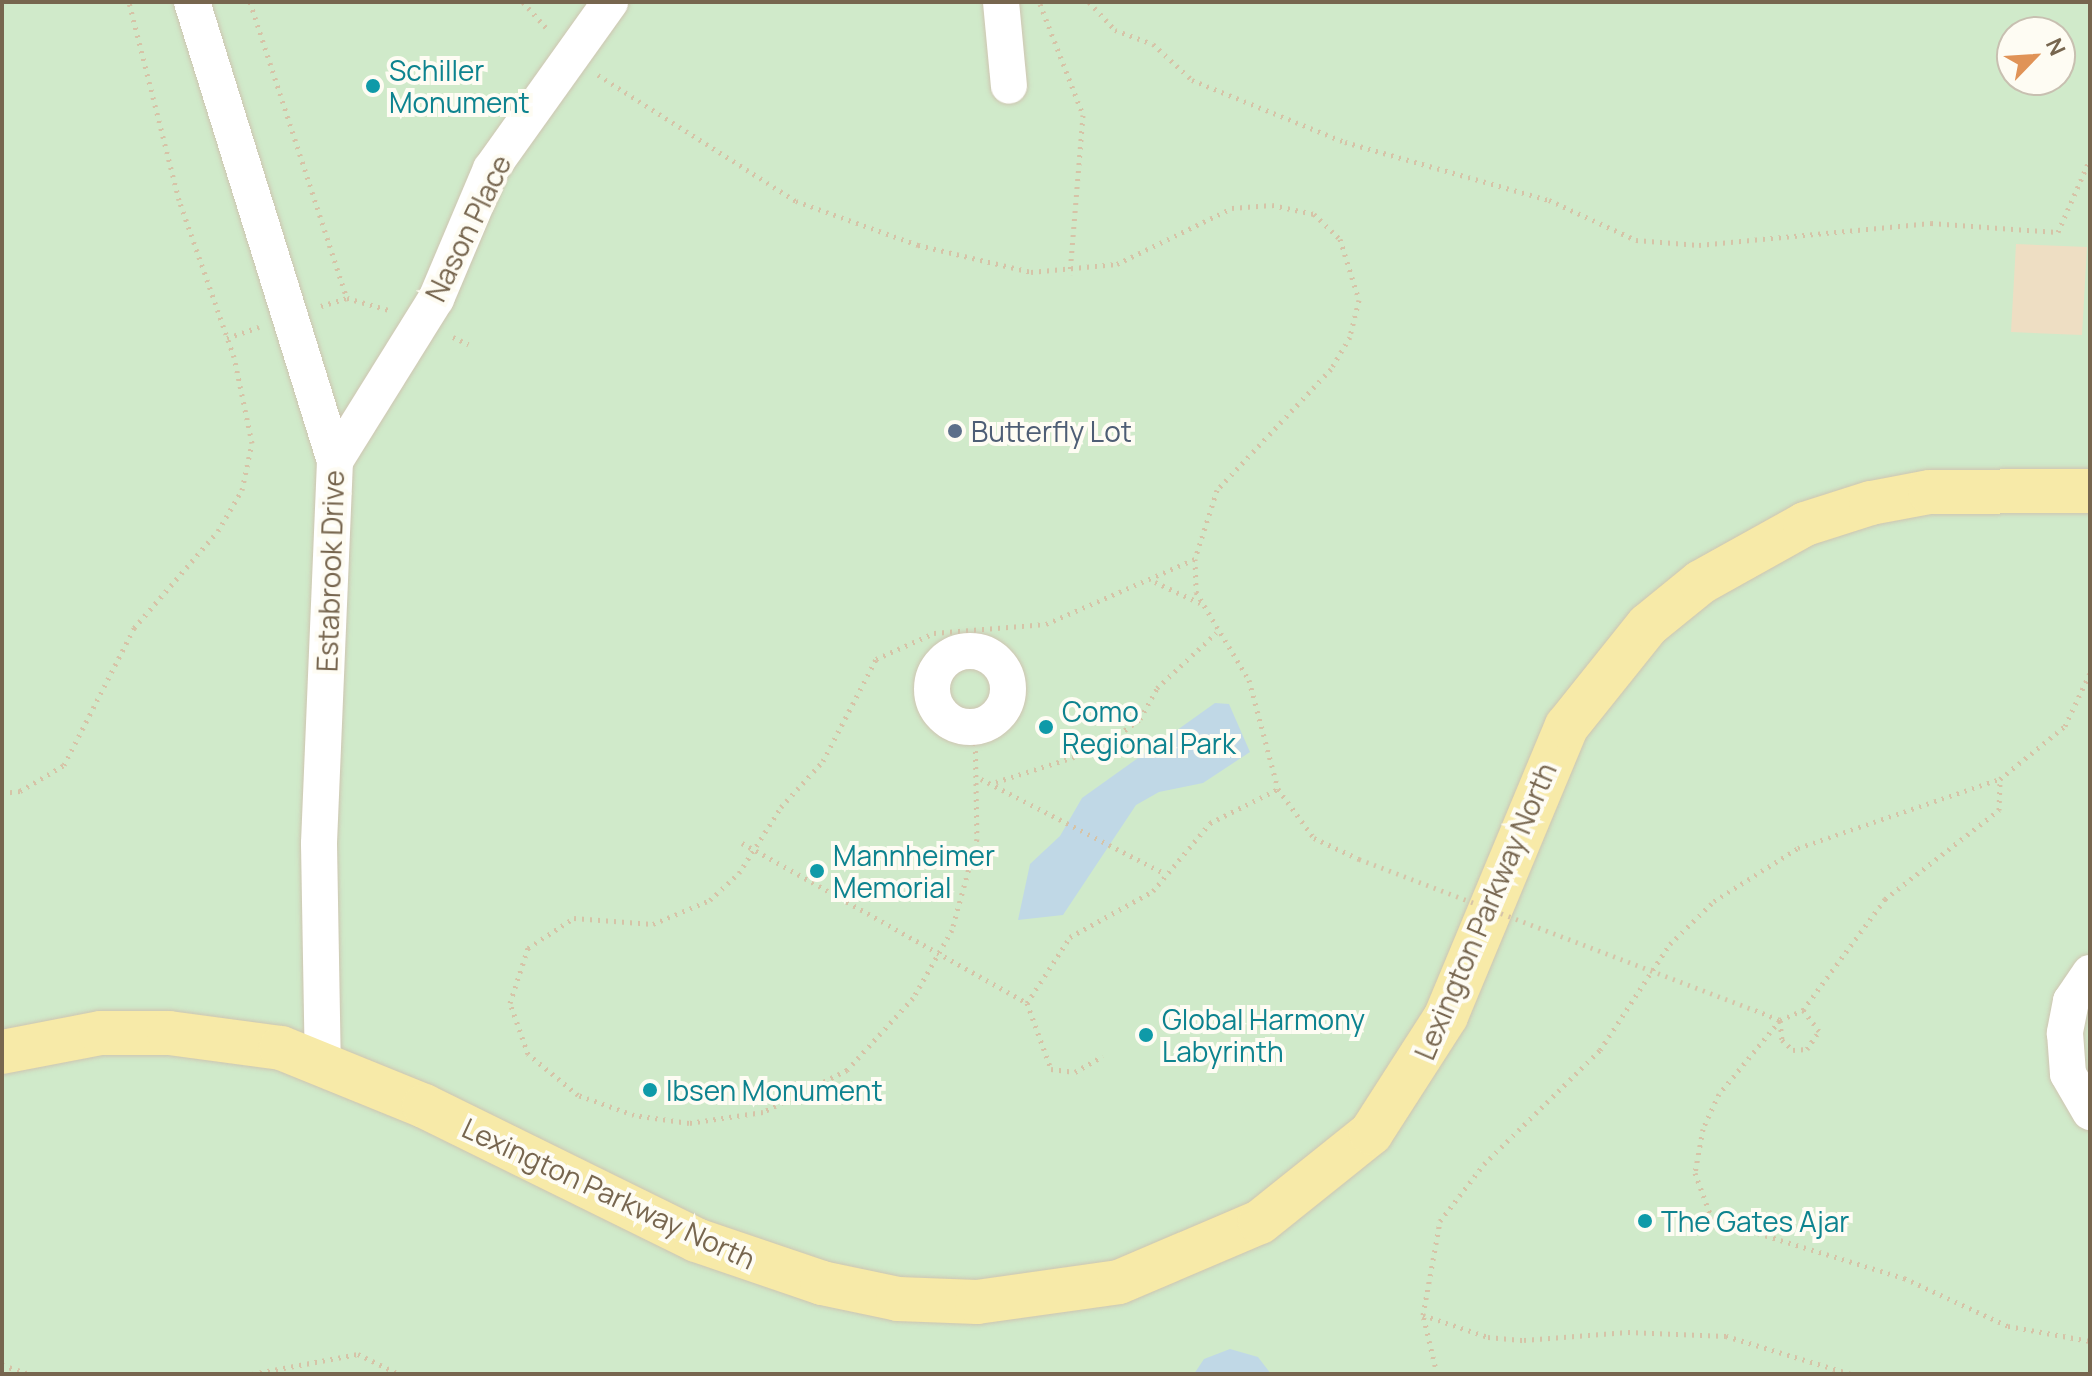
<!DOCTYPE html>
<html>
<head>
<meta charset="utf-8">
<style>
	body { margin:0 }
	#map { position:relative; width:2092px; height:1376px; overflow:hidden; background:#fcf9ec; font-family:Manrope,sans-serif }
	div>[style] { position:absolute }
	.green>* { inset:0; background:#d0eaca }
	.water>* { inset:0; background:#c0d8e6 }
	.building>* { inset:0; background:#eedec3 }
	.path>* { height:5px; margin-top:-2.5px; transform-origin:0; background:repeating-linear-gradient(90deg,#d6c3a7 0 2px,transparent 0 8px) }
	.roads { filter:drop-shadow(0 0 2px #cec5b1) drop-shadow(0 0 2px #cec5b1) }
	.minor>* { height:36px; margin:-18px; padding:0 18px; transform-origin:18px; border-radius:18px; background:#fff }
	.minor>.ring { margin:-18px; padding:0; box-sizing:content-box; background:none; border:36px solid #fff; border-radius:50% }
	.major>* { height:44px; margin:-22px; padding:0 22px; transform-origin:22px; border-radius:22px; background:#f7eaa8 }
	.path-bridge>* { height:5px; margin-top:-2.5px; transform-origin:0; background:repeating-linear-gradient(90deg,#d6c3a7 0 2px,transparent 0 8px) }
	.dots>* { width:22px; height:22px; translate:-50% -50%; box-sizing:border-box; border:4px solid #fefcf3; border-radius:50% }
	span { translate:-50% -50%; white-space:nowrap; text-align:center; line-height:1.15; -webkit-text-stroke:8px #fefcf3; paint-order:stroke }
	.culture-label { font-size:28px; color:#0d838f }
	.left { translate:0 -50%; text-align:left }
	.street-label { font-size:28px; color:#77664f }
	.service-label { font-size:28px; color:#4e5e75 }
	.frame { position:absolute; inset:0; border:4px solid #77664f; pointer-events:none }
	.north { position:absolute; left:1996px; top:16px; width:80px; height:80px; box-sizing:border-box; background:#fefcf3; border:2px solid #c8c0b1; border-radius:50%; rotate:65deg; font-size:22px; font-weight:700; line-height:32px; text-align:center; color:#77664f }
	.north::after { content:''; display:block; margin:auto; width:28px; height:36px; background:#e09357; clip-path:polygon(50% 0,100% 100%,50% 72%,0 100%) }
</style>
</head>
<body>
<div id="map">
	<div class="green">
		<div style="clip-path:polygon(evenodd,2px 2px,2090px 2px,2090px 1374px,2px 1374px,2px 2px,2012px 32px,2060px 32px,2060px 80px,2012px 80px,2012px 32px)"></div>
	</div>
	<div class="water">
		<div style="clip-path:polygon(1215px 703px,1229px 704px,1250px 752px,1203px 783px,1159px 792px,1136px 805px,1063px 915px,1018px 920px,1030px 864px,1060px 836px,1082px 798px)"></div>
		<div style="clip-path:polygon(1230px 1349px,1258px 1357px,1271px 1374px,1194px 1374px,1204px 1359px)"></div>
	</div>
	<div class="building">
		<div style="clip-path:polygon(2016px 244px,2087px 247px,2082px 335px,2011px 332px)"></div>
	</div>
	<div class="path">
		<div style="left:250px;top:2px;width:311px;rotate:71.9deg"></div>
		<div style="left:347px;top:298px;width:44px;rotate:15.9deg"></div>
		<div style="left:523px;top:2px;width:39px;rotate:48deg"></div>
		<div style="left:1089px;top:2px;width:38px;rotate:47deg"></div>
		<div style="left:1115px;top:30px;width:40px;rotate:20.2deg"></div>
		<div style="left:1153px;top:44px;width:53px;rotate:42.7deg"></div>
		<div style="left:1192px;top:80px;width:165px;rotate:22.1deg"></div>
		<div style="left:1345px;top:142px;width:212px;rotate:15.9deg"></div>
		<div style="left:1549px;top:200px;width:96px;rotate:24.7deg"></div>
		<div style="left:1636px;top:240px;width:63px;rotate:4.5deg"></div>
		<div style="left:1699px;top:245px;width:233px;rotate:-5.4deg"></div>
		<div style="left:1931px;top:223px;width:127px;rotate:4.1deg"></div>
		<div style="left:2058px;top:232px;width:80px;rotate:-66.3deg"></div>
		<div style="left:1040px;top:4px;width:119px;rotate:68.8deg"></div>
		<div style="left:1083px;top:115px;width:160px;rotate:94.7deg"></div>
		<div style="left:598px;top:75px;width:235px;rotate:32.5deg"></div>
		<div style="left:796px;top:201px;width:130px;rotate:19.8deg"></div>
		<div style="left:918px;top:245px;width:116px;rotate:13.4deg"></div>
		<div style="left:1031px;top:272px;width:86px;rotate:-5.3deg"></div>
		<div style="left:1117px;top:264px;width:128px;rotate:-26deg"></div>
		<div style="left:1232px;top:208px;width:40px;rotate:-4.3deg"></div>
		<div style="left:1272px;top:205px;width:43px;rotate:12.1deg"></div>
		<div style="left:1314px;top:214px;width:36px;rotate:44deg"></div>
		<div style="left:1340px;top:239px;width:64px;rotate:72.7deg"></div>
		<div style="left:1359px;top:300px;width:38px;rotate:104deg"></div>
		<div style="left:1350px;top:337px;width:37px;rotate:121deg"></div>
		<div style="left:1331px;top:369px;width:166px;rotate:133.3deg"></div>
		<div style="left:1217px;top:490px;width:72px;rotate:107.7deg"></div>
		<div style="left:1195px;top:559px;width:33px;rotate:88deg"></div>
		<div style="left:1196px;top:592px;width:103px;rotate:58.9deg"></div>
		<div style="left:1249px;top:680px;width:113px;rotate:75.1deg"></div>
		<div style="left:1278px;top:789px;width:61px;rotate:53.7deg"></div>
		<div style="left:1314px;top:838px;width:50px;rotate:25deg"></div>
		<div style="left:321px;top:306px;width:27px;rotate:-17deg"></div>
		<div style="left:453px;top:337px;width:17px;rotate:25deg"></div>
		<div style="left:227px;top:338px;width:34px;rotate:-19deg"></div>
		<div style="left:1155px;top:582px;width:50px;rotate:25deg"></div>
		<div style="left:975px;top:727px;width:112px;rotate:89deg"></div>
		<div style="left:977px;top:839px;width:94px;rotate:105.4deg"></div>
		<div style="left:952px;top:930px;width:78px;rotate:119.8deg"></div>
		<div style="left:913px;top:998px;width:98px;rotate:132.5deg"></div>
		<div style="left:847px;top:1070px;width:94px;rotate:153.4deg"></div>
		<div style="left:763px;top:1112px;width:75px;rotate:171.5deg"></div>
		<div style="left:689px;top:1123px;width:56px;rotate:-171.7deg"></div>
		<div style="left:634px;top:1115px;width:59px;rotate:-160.3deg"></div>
		<div style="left:578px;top:1095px;width:65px;rotate:-140.6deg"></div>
		<div style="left:528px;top:1054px;width:54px;rotate:-109.4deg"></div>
		<div style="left:510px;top:1003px;width:58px;rotate:-71.9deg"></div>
		<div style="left:528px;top:948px;width:55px;rotate:-33.1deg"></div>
		<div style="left:574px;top:918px;width:79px;rotate:4.3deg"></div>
		<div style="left:653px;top:924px;width:62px;rotate:-22.8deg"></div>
		<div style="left:710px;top:900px;width:40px;rotate:-43deg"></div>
		<div style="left:739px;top:873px;width:78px;rotate:-57.5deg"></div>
		<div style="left:781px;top:807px;width:62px;rotate:-47.6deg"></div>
		<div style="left:823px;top:761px;width:115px;rotate:-62.5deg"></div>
		<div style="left:876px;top:659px;width:64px;rotate:-24.1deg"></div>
		<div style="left:934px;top:633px;width:112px;rotate:-4.6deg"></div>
		<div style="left:1046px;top:624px;width:163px;rotate:-23.6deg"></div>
		<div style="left:981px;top:779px;width:206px;rotate:27.2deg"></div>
		<div style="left:996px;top:782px;width:108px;rotate:-17.8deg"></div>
		<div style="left:1099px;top:749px;width:51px;rotate:-36.2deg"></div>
		<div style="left:1140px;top:719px;width:35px;rotate:-61deg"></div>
		<div style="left:1157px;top:688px;width:81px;rotate:-43deg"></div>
		<div style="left:2px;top:793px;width:18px;rotate:-6deg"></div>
		<div style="left:20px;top:791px;width:51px;rotate:-30.6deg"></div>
		<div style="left:64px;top:765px;width:154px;rotate:-62.9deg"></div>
		<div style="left:134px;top:628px;width:128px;rotate:-49.1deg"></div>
		<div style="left:218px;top:531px;width:48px;rotate:-59.7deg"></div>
		<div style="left:242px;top:490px;width:48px;rotate:-78deg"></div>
		<div style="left:252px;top:443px;width:88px;rotate:-101.8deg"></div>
		<div style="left:234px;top:357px;width:166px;rotate:-109.3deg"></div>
		<div style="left:179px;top:200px;width:204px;rotate:-104.2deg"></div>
		<div style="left:742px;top:843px;width:327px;rotate:29.3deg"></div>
		<div style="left:1027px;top:1003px;width:79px;rotate:-56.9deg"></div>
		<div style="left:1070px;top:937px;width:95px;rotate:-29deg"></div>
		<div style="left:1153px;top:891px;width:89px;rotate:-50deg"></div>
		<div style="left:1210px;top:823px;width:76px;rotate:-26.6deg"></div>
		<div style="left:1027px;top:1003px;width:70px;rotate:70deg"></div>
		<div style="left:1051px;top:1069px;width:24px;rotate:7deg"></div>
		<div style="left:1075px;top:1072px;width:32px;rotate:-30deg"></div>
		<div style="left:1755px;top:1010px;width:27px;rotate:22deg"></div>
		<div style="left:1780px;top:1020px;width:25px;rotate:-23deg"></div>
		<div style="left:1803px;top:1010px;width:138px;rotate:-53.5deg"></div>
		<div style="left:1885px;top:899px;width:145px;rotate:-38deg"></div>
		<div style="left:1999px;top:810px;width:31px;rotate:-88deg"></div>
		<div style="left:1780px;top:1020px;width:96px;rotate:129.5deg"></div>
		<div style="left:1719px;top:1094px;width:38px;rotate:115deg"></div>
		<div style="left:1703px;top:1129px;width:45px;rotate:100.3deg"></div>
		<div style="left:1695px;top:1173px;width:49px;rotate:69.7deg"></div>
		<div style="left:1712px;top:1219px;width:201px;rotate:17.1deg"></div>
		<div style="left:1904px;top:1278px;width:115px;rotate:24.8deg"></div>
		<div style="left:2008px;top:1326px;width:83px;rotate:10.4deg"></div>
		<div style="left:1780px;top:1021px;width:19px;rotate:84deg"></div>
		<div style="left:1782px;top:1040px;width:15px;rotate:42deg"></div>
		<div style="left:1793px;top:1050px;width:14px;rotate:-4deg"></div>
		<div style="left:1807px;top:1049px;width:22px;rotate:-56deg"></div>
		<div style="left:1819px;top:1031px;width:26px;rotate:-127deg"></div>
		<div style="left:1423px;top:1315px;width:69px;rotate:18.7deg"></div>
		<div style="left:1488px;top:1337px;width:36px;rotate:5deg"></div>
		<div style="left:1524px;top:1340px;width:104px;rotate:-4.4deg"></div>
		<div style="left:1628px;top:1332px;width:98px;rotate:2.3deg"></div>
		<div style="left:1726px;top:1336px;width:131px;rotate:16.9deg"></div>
		<div style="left:2px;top:1365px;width:28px;rotate:18deg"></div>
		<div style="left:252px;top:1374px;width:108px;rotate:-10.7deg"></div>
		<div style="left:358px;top:1354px;width:46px;rotate:26deg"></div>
		<div style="left:1437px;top:1374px;width:61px;rotate:-103.3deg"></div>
		<div style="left:1423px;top:1315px;width:96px;rotate:-79.7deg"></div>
		<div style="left:1440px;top:1221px;width:72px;rotate:-52.3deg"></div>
		<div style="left:1484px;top:1164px;width:163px;rotate:-44.5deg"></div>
		<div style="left:1600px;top:1050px;width:127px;rotate:-56.6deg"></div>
		<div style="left:1670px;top:944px;width:62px;rotate:-44.3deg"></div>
		<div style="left:1714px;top:901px;width:99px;rotate:-32.2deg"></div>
		<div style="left:1798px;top:848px;width:213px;rotate:-18.9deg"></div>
		<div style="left:2000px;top:779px;width:84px;rotate:-39.2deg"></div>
		<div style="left:2065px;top:726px;width:59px;rotate:-64.7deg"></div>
	</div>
	<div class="roads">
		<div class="minor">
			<div style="left:192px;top:2px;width:481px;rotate:72.7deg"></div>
			<div style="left:335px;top:461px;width:383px;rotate:92.4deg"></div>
			<div style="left:319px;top:844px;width:221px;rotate:89deg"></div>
			<div style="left:1001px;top:2px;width:84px;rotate:84.6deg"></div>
			<div style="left:335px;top:461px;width:191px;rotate:-58.1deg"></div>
			<div style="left:436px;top:299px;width:141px;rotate:-67.1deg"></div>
			<div style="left:491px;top:169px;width:205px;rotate:-54.5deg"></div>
			<div class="ring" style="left:932px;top:651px;width:40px;height:40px"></div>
			<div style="left:2090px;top:973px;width:34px;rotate:124deg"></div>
			<div style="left:2071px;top:1001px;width:33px;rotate:101deg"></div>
			<div style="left:2065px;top:1033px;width:41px;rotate:85.8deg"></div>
			<div style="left:2068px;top:1074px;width:44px;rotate:59.9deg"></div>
		</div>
		<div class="major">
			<div style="left:2px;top:1052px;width:101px;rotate:-10.9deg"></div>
			<div style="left:101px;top:1033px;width:68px"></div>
			<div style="left:169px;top:1033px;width:113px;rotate:7.6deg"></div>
			<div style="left:281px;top:1048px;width:154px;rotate:22.1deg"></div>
			<div style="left:424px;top:1106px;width:303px;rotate:26.2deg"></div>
			<div style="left:696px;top:1240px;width:133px;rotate:18.8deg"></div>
			<div style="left:822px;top:1283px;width:78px;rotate:11.9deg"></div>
			<div style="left:898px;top:1299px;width:79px;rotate:2.2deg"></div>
			<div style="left:977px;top:1302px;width:143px;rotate:-8deg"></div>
			<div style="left:1119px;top:1282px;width:153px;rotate:-23.1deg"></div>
			<div style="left:1260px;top:1222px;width:142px;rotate:-38.7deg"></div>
			<div style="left:1371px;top:1133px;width:139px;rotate:-57.3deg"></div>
			<div style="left:1446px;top:1016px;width:314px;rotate:-67.4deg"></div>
			<div style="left:1567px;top:726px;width:129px;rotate:-51.3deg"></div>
			<div style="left:1648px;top:625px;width:68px;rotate:-39.1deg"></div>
			<div style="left:1701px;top:582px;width:119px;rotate:-29.1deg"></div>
			<div style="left:1805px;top:524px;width:69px;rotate:-17.7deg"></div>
			<div style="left:1871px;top:503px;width:60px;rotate:-10.6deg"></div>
			<div style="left:1930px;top:492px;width:160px;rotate:-0.4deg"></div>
		</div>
	</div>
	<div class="path-bridge">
		<div style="left:1359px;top:859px;width:424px;rotate:20.9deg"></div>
	</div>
	<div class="dots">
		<div style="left:373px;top:86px;background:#0f9aa8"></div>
		<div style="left:955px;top:431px;background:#5c6f8a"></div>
		<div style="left:1046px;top:727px;background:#0f9aa8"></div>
		<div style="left:817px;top:871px;background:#0f9aa8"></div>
		<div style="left:1146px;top:1035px;background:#0f9aa8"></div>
		<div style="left:650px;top:1090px;background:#0f9aa8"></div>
		<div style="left:1645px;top:1221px;background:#0f9aa8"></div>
	</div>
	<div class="culture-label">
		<span class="left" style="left:389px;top:86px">Schiller<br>Monument</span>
		<span class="left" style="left:1062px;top:727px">Como<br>Regional Park</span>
		<span class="left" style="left:833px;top:871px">Mannheimer<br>Memorial</span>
		<span class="left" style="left:1162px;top:1035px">Global Harmony<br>Labyrinth</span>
		<span class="left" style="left:666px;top:1090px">Ibsen Monument</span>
		<span class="left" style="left:1661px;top:1221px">The Gates Ajar</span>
	</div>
	<div class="street-label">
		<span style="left:468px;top:228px;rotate:-64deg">Nason Place</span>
		<span style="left:330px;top:571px;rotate:-88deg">Estabrook Drive</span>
		<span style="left:1485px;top:911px;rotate:-67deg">Lexington Parkway North</span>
		<span style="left:609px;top:1193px;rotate:25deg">Lexington Parkway North</span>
	</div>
	<div class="service-label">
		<span class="left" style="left:971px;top:431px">Butterfly Lot</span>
	</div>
	<div class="frame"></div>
	<div class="north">N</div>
</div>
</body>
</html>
